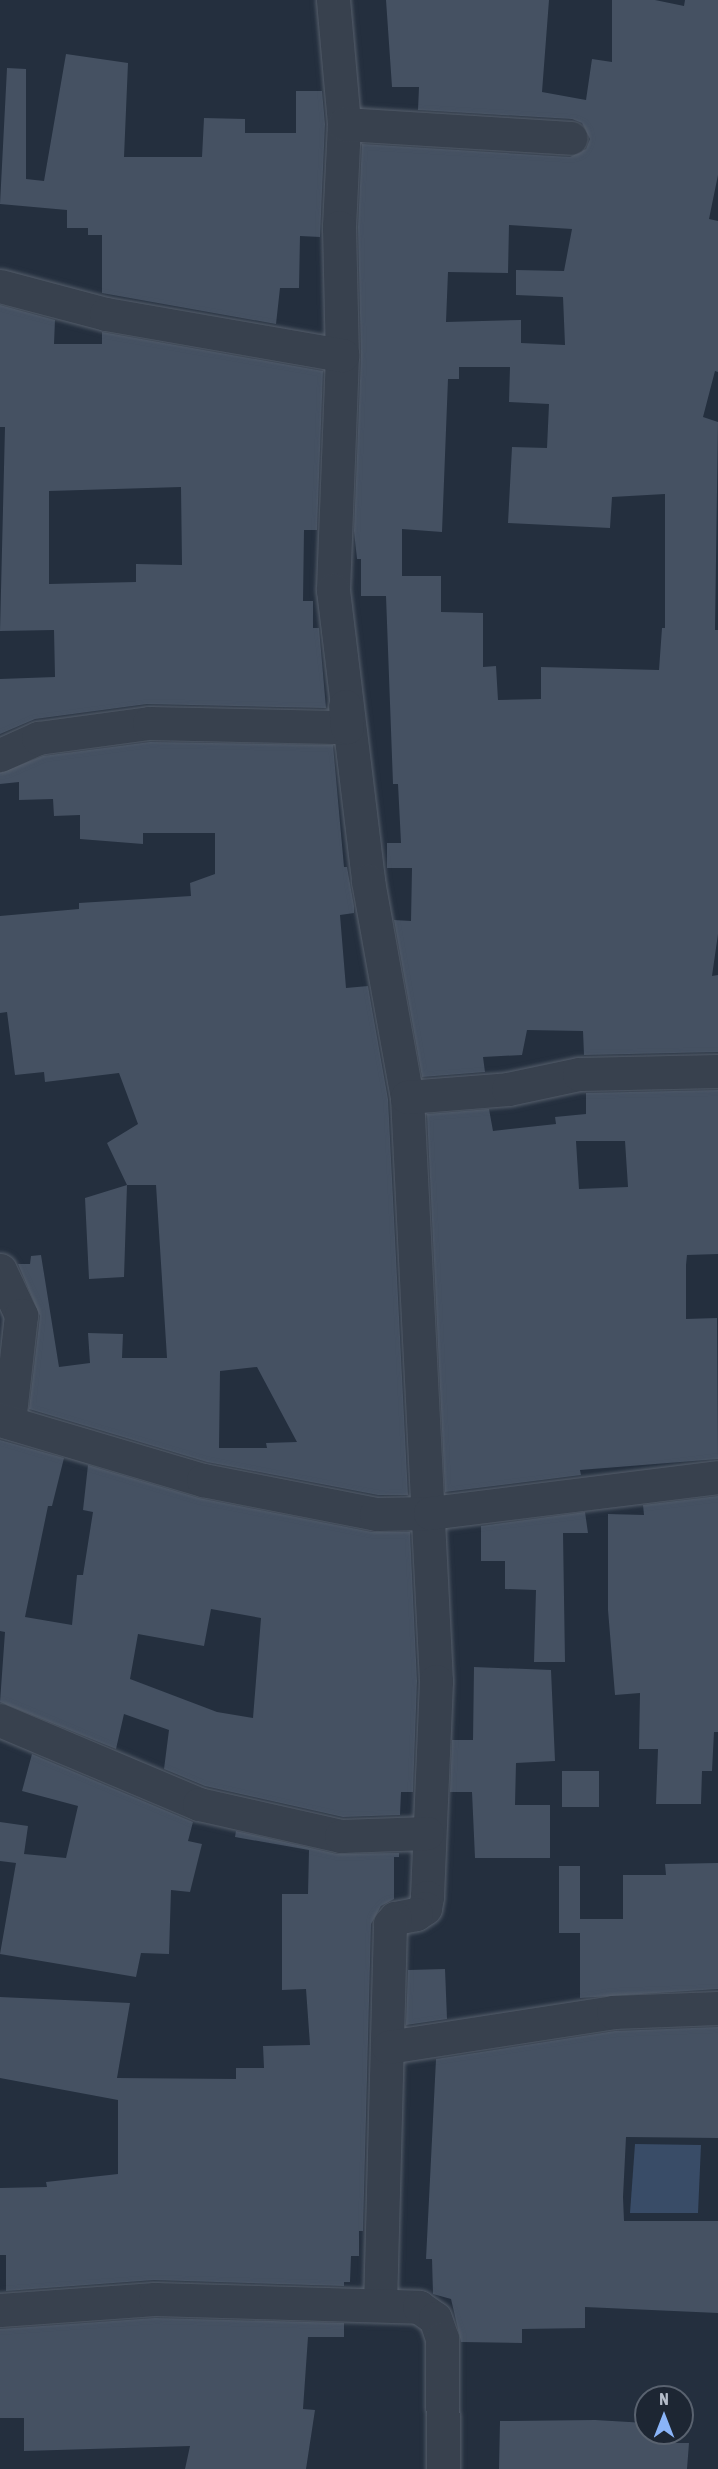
<!DOCTYPE html>
<html>
<head>
<meta charset="utf-8">
<style>
	body { margin:0 }
	#map { position:relative; width:718px; height:2469px; overflow:hidden; background:#242f3e; font-family:"Asap Condensed",sans-serif }
	div>[style] { position:absolute }
	.water>* { inset:0; background:#394c67 }
	.building>* { inset:0; background:#455162 }
	.roads { filter:drop-shadow(0 0 2px #565f6c) drop-shadow(0 0 2px #565f6c) }
	.street>* { height:33px; margin:-16.5px; padding:0 16.5px; transform-origin:16.5px; border-radius:16.5px; background:#38414e }
	span { translate:-50% -50%; white-space:nowrap; text-align:center; line-height:1.15; -webkit-text-stroke:4.5px #1d2633; paint-order:stroke }
	.north { position:absolute; left:634px; top:2385px; width:60px; height:60px; box-sizing:border-box; background:#1d2633; border:2px solid #59626f; border-radius:50%; rotate:0deg; font-size:16px; font-weight:700; line-height:24px; text-align:center; color:#b4bcc9 }
	.north::after { content:''; display:block; margin:auto; width:21px; height:27px; background:#8ab4f8; clip-path:polygon(50% 0,100% 100%,50% 72%,0 100%) }
</style>
</head>
<body>
<div id="map">
	<div class="water">
		<div style="clip-path:polygon(635px 2144px,701px 2145px,698px 2213px,630px 2213px)"></div>
	</div>
	<div class="building">
		<div style="clip-path:polygon(evenodd,386px 0,549px 0,542px 92px,586px 100px,592px 59px,612px 62px,612px 0,655px 0,684px 6px,685px 0,718px 0,718px 175px,709px 219px,718px 221px,718px 372px,715px 371px,703px 417px,718px 422px,715px 630px,718px 630px,718px 934px,712px 976px,718px 975px,718px 1052px,584px 1055px,583px 1031px,527px 1030px,522px 1055px,483px 1057px,485px 1072px,422px 1077px,394px 920px,411px 921px,412px 868px,387px 868px,387px 843px,401px 843px,398px 784px,393px 784px,386px 596px,361px 596px,361px 559px,357px 559px,354px 531px,361px 356px,358px 227px,362px 144px,570px 157px,586px 149px,590px 139px,582px 123px,572px 119px,418px 110px,419px 87px,392px 87px,386px 0,509px 225px,572px 229px,564px 271px,516px 270px,516px 295px,563px 297px,565px 345px,521px 343px,521px 320px,446px 322px,448px 272px,508px 273px,509px 225px,386px 0,459px 367px,510px 367px,509px 402px,549px 404px,547px 448px,512px 447px,508px 523px,610px 528px,612px 497px,665px 494px,665px 628px,662px 628px,659px 670px,541px 667px,541px 699px,498px 700px,496px 666px,483px 667px,483px 613px,441px 612px,441px 576px,402px 576px,402px 529px,442px 532px,448px 379px,459px 379px,459px 367px)"></div>
		<div style="clip-path:polygon(66px 54px,128px 63px,124px 157px,202px 157px,204px 118px,245px 119px,245px 133px,296px 133px,296px 91px,322px 91px,325px 124px,320px 237px,300px 236px,299px 288px,280px 288px,276px 324px,102px 293px,102px 235px,88px 235px,88px 228px,67px 228px,67px 210px,0 204px,7px 68px,26px 69px,26px 179px,44px 181px)"></div>
		<div style="clip-path:polygon(evenodd,0 305px,55px 320px,54px 344px,102px 344px,102px 332px,323px 371px,317px 530px,304px 530px,303px 601px,313px 601px,313px 628px,319px 628px,326px 708px,147px 704px,35px 719px,0 734px,0 679px,55px 677px,54px 630px,0 631px,5px 427px,0 427px,0 305px,181px 487px,182px 565px,136px 564px,136px 582px,49px 584px,49px 491px,181px 487px)"></div>
		<div style="clip-path:polygon(evenodd,150px 742px,333px 745px,344px 867px,347px 867px,354px 906px,354px 913px,340px 915px,346px 988px,368px 986px,388px 1099px,408px 1495px,378px 1495px,207px 1462px,29px 1409px,40px 1316px,18px 1264px,30px 1264px,31px 1256px,41px 1255px,59px 1367px,90px 1363px,88px 1333px,123px 1334px,122px 1358px,167px 1358px,156px 1185px,127px 1185px,124px 1277px,89px 1279px,85px 1198px,127px 1185px,107px 1143px,138px 1124px,119px 1073px,45px 1082px,44px 1072px,15px 1075px,7px 1012px,0 1013px,0 916px,79px 909px,79px 903px,191px 896px,190px 883px,215px 874px,215px 833px,143px 833px,143px 844px,80px 839px,80px 815px,54px 816px,53px 799px,19px 800px,19px 782px,0 784px,0 773px,43px 756px,150px 742px,257px 1367px,297px 1442px,266px 1443px,267px 1448px,219px 1448px,220px 1371px,257px 1367px)"></div>
		<div style="clip-path:polygon(evenodd,718px 1090px,718px 1254px,687px 1255px,686px 1265px,686px 1319px,717px 1318px,718px 1459px,580px 1470px,581px 1475px,445px 1492px,427px 1114px,489px 1109px,493px 1131px,556px 1124px,555px 1117px,586px 1114px,586px 1093px,718px 1090px,576px 1141px,625px 1141px,628px 1187px,579px 1189px,576px 1141px)"></div>
		<div style="clip-path:polygon(evenodd,0 1440px,64px 1458px,52px 1506px,48px 1506px,25px 1617px,72px 1625px,77px 1575px,83px 1575px,93px 1512px,83px 1510px,88px 1465px,199px 1498px,372px 1532px,410px 1532px,417px 1681px,413px 1792px,401px 1792px,400px 1815px,343px 1817px,205px 1786px,164px 1769px,169px 1730px,124px 1714px,116px 1749px,0 1702px,5px 1632px,0 1631px,0 1440px,211px 1609px,261px 1618px,253px 1718px,217px 1712px,130px 1679px,138px 1634px,204px 1646px,211px 1609px)"></div>
		<div style="clip-path:polygon(718px 1496px,718px 1732px,714px 1732px,712px 1771px,702px 1771px,701px 1804px,656px 1804px,658px 1749px,639px 1749px,640px 1693px,615px 1695px,608px 1610px,608px 1514px,644px 1515px,643px 1505px)"></div>
		<div style="clip-path:polygon(585px 1512px,588px 1533px,563px 1533px,565px 1662px,534px 1662px,536px 1590px,505px 1589px,505px 1561px,481px 1561px,481px 1526px)"></div>
		<div style="clip-path:polygon(474px 1667px,551px 1670px,555px 1761px,516px 1763px,515px 1805px,550px 1805px,550px 1858px,475px 1858px,472px 1792px,450px 1792px,452px 1740px,473px 1740px)"></div>
		<div style="clip-path:polygon(32px 1754px,193px 1822px,188px 1841px,202px 1844px,190px 1892px,171px 1890px,169px 1954px,141px 1953px,136px 1977px,0 1954px,16px 1863px,0 1861px,0 1822px,28px 1826px,24px 1854px,66px 1858px,78px 1806px,22px 1791px)"></div>
		<div style="clip-path:polygon(562px 1771px,599px 1771px,599px 1807px,562px 1807px)"></div>
		<div style="clip-path:polygon(236px 1831px,337px 1854px,399px 1853px,399px 1857px,394px 1857px,394px 1899px,381px 1906px,371px 1924px,363px 2231px,359px 2231px,359px 2256px,351px 2256px,350px 2282px,344px 2282px,344px 2286px,154px 2280px,6px 2291px,6px 2255px,0 2255px,0 2188px,47px 2187px,46px 2182px,118px 2174px,118px 2100px,0 2078px,0 1997px,130px 2003px,117px 2078px,236px 2079px,236px 2068px,264px 2068px,263px 2046px,310px 2045px,306px 1989px,282px 1990px,282px 1894px,308px 1894px,309px 1850px,235px 1837px)"></div>
		<div style="clip-path:polygon(718px 1863px,718px 1989px,580px 1998px,580px 1933px,559px 1933px,559px 1866px,580px 1866px,580px 1919px,623px 1919px,623px 1875px,666px 1875px,665px 1864px)"></div>
		<div style="clip-path:polygon(445px 1969px,447px 2019px,406px 2025px,408px 1970px)"></div>
		<div style="clip-path:polygon(718px 2027px,718px 2138px,626px 2137px,623px 2197px,624px 2221px,718px 2221px,718px 2313px,585px 2307px,585px 2328px,522px 2329px,522px 2343px,461px 2342px,451px 2299px,433px 2294px,432px 2259px,426px 2259px,436px 2059px,615px 2031px)"></div>
		<div style="clip-path:polygon(155px 2318px,344px 2323px,344px 2337px,308px 2337px,303px 2409px,315px 2410px,306px 2469px,185px 2469px,190px 2446px,24px 2451px,24px 2418px,0 2418px,0 2329px)"></div>
		<div style="clip-path:polygon(595px 2420px,646px 2423px,646px 2433px,669px 2433px,668px 2443px,689px 2443px,687px 2469px,499px 2469px,500px 2421px)"></div>
	</div>
	<div class="roads">
		<div class="street">
			<div style="left:333px;top:0;width:124px;rotate:84.9deg"></div>
			<div style="left:344px;top:124px;width:103px;rotate:92.8deg"></div>
			<div style="left:339px;top:227px;width:128px;rotate:88.7deg"></div>
			<div style="left:342px;top:355px;width:235px;rotate:92.2deg"></div>
			<div style="left:333px;top:590px;width:293px;rotate:83.1deg"></div>
			<div style="left:368px;top:881px;width:219px;rotate:79.8deg"></div>
			<div style="left:407px;top:1097px;width:585px;rotate:87.16deg"></div>
			<div style="left:436px;top:1681px;width:216px;rotate:92.4deg"></div>
			<div style="left:427px;top:1897px;width:11px;rotate:100deg"></div>
			<div style="left:425px;top:1908px;width:11px;rotate:146deg"></div>
			<div style="left:416px;top:1914px;width:21px;rotate:169deg"></div>
			<div style="left:395px;top:1918px;width:8px;rotate:130deg"></div>
			<div style="left:390px;top:1924px;width:380px;rotate:91.5deg"></div>
			<div style="left:344px;top:124px;width:227px;rotate:3.5deg"></div>
			<div style="left:0;top:286px;width:110px;rotate:14.8deg"></div>
			<div style="left:106px;top:314px;width:240px;rotate:9.9deg"></div>
			<div style="left:0;top:755px;width:42px;rotate:-24.1deg"></div>
			<div style="left:38px;top:738px;width:112px;rotate:-7.7deg"></div>
			<div style="left:149px;top:723px;width:198px;rotate:1.2deg"></div>
			<div style="left:347px;top:727px;width:21px;rotate:-95deg"></div>
			<div style="left:407px;top:1097px;width:101px;rotate:-4.5deg"></div>
			<div style="left:508px;top:1089px;width:73px;rotate:-11.9deg"></div>
			<div style="left:579px;top:1074px;width:139px;rotate:-1.2deg"></div>
			<div style="left:0;top:1270px;width:50px;rotate:65deg"></div>
			<div style="left:21px;top:1315px;width:108px;rotate:96.4deg"></div>
			<div style="left:0;top:1420px;width:212px;rotate:16.5deg"></div>
			<div style="left:203px;top:1480px;width:176px;rotate:11.1deg"></div>
			<div style="left:376px;top:1514px;width:54px;rotate:-1.1deg"></div>
			<div style="left:430px;top:1513px;width:290px;rotate:-7.1deg"></div>
			<div style="left:0;top:1720px;width:216px;rotate:22.9deg"></div>
			<div style="left:199px;top:1804px;width:146px;rotate:12.7deg"></div>
			<div style="left:341px;top:1836px;width:86px;rotate:-2deg"></div>
			<div style="left:388px;top:2047px;width:228px;rotate:-8.8deg"></div>
			<div style="left:613px;top:2012px;width:105px;rotate:-2.2deg"></div>
			<div style="left:0;top:2310px;width:155px;rotate:-4.1deg"></div>
			<div style="left:155px;top:2299px;width:264px;rotate:1.7deg"></div>
			<div style="left:419px;top:2307px;width:19px;rotate:35deg"></div>
			<div style="left:435px;top:2318px;width:21px;rotate:71deg"></div>
			<div style="left:442px;top:2338px;width:131px;rotate:89.6deg"></div>
		</div>
	</div>
	<div class="north">N</div>
</div>
</body>
</html>
